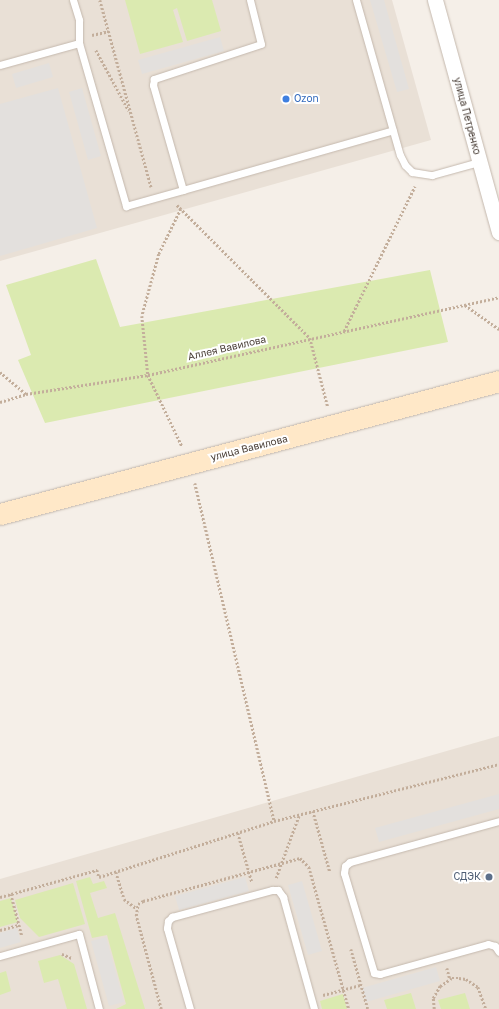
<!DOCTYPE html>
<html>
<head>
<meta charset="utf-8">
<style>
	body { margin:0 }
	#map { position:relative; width:499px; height:1009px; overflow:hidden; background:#f5efe8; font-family:"Golos Text",sans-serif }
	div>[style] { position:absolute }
	.residential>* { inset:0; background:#e9e0d6 }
	.green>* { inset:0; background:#dbeab0 }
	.parking>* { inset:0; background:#e3e0dd }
	.path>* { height:2.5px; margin-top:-1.25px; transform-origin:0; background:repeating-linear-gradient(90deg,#c3ae9b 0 2px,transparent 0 4px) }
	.roads { filter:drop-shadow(0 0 1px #c4b8ad) drop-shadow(0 0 1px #c4b8ad) }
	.lane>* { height:7px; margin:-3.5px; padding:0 3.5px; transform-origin:3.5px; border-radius:3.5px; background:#fff }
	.street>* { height:15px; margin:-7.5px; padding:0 7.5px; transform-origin:7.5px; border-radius:7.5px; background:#fff }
	.secondary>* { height:21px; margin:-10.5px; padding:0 10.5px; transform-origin:10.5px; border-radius:10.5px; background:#ffe8c8 }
	.dots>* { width:11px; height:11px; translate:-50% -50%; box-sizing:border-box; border:2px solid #fff; border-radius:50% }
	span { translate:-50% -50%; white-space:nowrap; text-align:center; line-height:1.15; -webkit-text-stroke:4px #fff; paint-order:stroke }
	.shop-label { font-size:10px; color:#366cbe }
	.left { translate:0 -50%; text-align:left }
	.street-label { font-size:10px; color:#493e36 }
	.service-label { font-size:10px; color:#4e5e75 }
	.right { translate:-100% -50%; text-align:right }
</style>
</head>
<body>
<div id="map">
	<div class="residential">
		<div style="clip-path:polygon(0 0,392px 0,431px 140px,0 261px)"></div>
		<div style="clip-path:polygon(499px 736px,499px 1009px,0 1009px,0 879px)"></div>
	</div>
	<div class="green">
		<div style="clip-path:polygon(125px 0,212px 0,221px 31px,187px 41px,177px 8px,173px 10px,183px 42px,140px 54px)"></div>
		<div style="clip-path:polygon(96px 259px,120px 327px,430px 270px,448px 342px,45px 423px,18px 360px,31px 355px,6px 285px)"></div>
		<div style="clip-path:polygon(90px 877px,93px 884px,104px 881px,107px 888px,90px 893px,98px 918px,115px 913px,145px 1009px,116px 1009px,126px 1004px,107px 935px,92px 938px,76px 881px)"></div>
		<div style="clip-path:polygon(73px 883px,85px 924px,39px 937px,20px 918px,15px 900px)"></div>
		<div style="clip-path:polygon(11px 898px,18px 922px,0 927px,0 901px)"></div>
		<div style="clip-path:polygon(60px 955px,74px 964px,87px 1009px,67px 1009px,58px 979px,44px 983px,38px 961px)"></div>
		<div style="clip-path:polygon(6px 971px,11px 991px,0 995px,0 973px)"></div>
		<div style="clip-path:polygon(411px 993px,416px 1009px,387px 1009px,384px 1000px)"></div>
		<div style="clip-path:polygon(465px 993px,470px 1009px,441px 1009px,438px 1000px)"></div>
		<div style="clip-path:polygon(343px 994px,347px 1009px,322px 1009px,320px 1001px)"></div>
	</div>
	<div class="parking">
		<div style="clip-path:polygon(370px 0,384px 0,409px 89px,397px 92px)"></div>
		<div style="clip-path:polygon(220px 37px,224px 51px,142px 74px,138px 60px)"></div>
		<div style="clip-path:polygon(49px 63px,53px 77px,16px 88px,12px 74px)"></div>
		<div style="clip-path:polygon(58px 88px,97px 228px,0 256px,0 104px)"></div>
		<div style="clip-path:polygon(82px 88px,101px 156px,88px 160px,69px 92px)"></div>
		<div style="clip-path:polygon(499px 794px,499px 809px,379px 842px,375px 828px)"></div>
		<div style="clip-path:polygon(245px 877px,249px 891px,179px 910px,175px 896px)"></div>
		<div style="clip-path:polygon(302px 881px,322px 951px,308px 955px,288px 885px)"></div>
		<div style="clip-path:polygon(17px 928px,21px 942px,0 948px,0 933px)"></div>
		<div style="clip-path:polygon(106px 937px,124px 1002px,109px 1006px,91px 941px)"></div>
		<div style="clip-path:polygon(436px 967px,440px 981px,366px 1002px,362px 988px)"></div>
	</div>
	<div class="path">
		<div style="left:100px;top:0;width:194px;rotate:74.7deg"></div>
		<div style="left:92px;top:35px;width:17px;rotate:-13deg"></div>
		<div style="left:96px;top:50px;width:69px;rotate:61.6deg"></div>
		<div style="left:177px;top:205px;width:188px;rotate:45deg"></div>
		<div style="left:310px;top:338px;width:71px;rotate:75.4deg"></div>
		<div style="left:181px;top:209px;width:50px;rotate:116.1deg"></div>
		<div style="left:159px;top:254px;width:64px;rotate:105.3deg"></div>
		<div style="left:142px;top:316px;width:59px;rotate:84.2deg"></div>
		<div style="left:148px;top:375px;width:79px;rotate:64.4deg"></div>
		<div style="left:465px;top:305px;width:42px;rotate:35.2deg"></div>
		<div style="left:344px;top:331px;width:161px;rotate:-63.9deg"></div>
		<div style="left:0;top:372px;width:34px;rotate:40deg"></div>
		<div style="left:0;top:402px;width:27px;rotate:-17deg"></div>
		<div style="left:26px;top:394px;width:123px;rotate:-8.9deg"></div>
		<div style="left:148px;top:375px;width:360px;rotate:-12.5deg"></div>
		<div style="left:195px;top:483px;width:347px;rotate:76.8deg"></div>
		<div style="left:313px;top:811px;width:63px;rotate:74.4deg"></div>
		<div style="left:238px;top:833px;width:51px;rotate:74.1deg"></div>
		<div style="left:116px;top:872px;width:28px;rotate:73deg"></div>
		<div style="left:124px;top:899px;width:15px;rotate:37deg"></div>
		<div style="left:276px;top:878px;width:67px;rotate:-69.9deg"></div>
		<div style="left:11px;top:894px;width:43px;rotate:75.3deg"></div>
		<div style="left:0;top:897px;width:101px;rotate:-15.6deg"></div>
		<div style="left:97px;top:870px;width:7px;rotate:74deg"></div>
		<div style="left:99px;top:877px;width:184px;rotate:-17.7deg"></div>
		<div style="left:274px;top:821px;width:232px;rotate:-14.2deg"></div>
		<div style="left:0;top:930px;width:20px;rotate:-15deg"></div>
		<div style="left:351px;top:949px;width:62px;rotate:74.2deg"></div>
		<div style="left:62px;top:954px;width:11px;rotate:22deg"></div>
		<div style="left:447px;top:968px;width:11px;rotate:75deg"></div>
		<div style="left:323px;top:995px;width:39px;rotate:-15deg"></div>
		<div style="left:161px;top:1009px;width:96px;rotate:-105deg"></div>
		<div style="left:136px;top:916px;width:12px;rotate:-81deg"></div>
		<div style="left:138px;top:904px;width:6px;rotate:-31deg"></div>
		<div style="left:143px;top:901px;width:163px;rotate:-15.3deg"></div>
		<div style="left:300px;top:858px;width:13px;rotate:45deg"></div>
		<div style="left:309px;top:867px;width:148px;rotate:74.3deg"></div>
		<div style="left:434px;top:1009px;width:11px;rotate:-95deg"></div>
		<div style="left:433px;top:998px;width:14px;rotate:-60deg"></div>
		<div style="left:440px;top:986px;width:14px;rotate:-34deg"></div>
		<div style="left:452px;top:978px;width:7px"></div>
		<div style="left:459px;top:978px;width:7px;rotate:8deg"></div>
		<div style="left:466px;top:979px;width:14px;rotate:34deg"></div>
		<div style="left:478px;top:987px;width:23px;rotate:70deg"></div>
	</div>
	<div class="roads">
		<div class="lane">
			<div style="left:73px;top:0;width:21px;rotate:73deg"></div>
			<div style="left:79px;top:20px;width:23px;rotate:90deg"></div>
			<div style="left:79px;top:43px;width:170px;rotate:73.9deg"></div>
			<div style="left:126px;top:206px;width:59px;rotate:-15.7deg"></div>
			<div style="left:250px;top:0;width:45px;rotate:76deg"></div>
			<div style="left:261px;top:44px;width:113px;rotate:161.9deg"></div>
			<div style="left:154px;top:79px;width:6px;rotate:99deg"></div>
			<div style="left:153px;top:85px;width:109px;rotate:74.1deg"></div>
			<div style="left:183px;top:190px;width:218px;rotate:-15.9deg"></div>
			<div style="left:356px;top:0;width:161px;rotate:74.2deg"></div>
			<div style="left:400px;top:155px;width:11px;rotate:63deg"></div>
			<div style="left:405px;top:165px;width:10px;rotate:45deg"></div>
			<div style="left:412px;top:172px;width:20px;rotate:9deg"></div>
			<div style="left:432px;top:175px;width:49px;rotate:-15.5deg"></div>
			<div style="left:0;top:65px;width:82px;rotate:-15.6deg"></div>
			<div style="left:499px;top:821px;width:155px;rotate:164.6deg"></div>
			<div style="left:350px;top:862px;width:6px;rotate:141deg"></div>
			<div style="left:345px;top:866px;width:7px;rotate:98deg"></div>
			<div style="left:344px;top:873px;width:104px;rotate:73.3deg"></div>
			<div style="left:374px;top:973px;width:6px;rotate:9deg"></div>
			<div style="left:380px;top:974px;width:112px;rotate:-15.5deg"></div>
			<div style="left:488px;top:944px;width:7px;rotate:16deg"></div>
			<div style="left:495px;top:946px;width:7px;rotate:56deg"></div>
			<div style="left:0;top:956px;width:82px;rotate:-15.6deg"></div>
			<div style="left:79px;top:934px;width:78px;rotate:75.1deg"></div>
			<div style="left:190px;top:1009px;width:84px;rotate:-105.9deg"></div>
			<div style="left:167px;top:928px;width:7px;rotate:-82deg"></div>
			<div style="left:168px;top:921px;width:6px;rotate:-45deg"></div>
			<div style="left:172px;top:917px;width:104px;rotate:-15.1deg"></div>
			<div style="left:272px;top:890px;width:6px"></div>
			<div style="left:278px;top:890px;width:9px;rotate:54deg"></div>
			<div style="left:283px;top:897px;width:116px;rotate:74.5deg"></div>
		</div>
		<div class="street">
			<div style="left:435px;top:0;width:241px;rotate:74.6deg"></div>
		</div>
		<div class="secondary">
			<div style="left:0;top:514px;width:516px;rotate:-14.92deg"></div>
		</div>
	</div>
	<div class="dots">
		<div style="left:286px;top:99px;background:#3f7fe0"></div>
		<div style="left:489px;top:877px;background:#5c6f8a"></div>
	</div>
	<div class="shop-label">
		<span class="left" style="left:294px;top:99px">Ozon</span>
	</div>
	<div class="street-label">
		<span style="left:467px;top:116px;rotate:75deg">улица Петренко</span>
		<span style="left:227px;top:348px;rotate:-13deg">Аллея Вавилова</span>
		<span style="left:249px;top:448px;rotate:-14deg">улица Вавилова</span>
	</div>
	<div class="service-label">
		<span class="right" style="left:481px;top:877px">СДЭК</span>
	</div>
</div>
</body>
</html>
